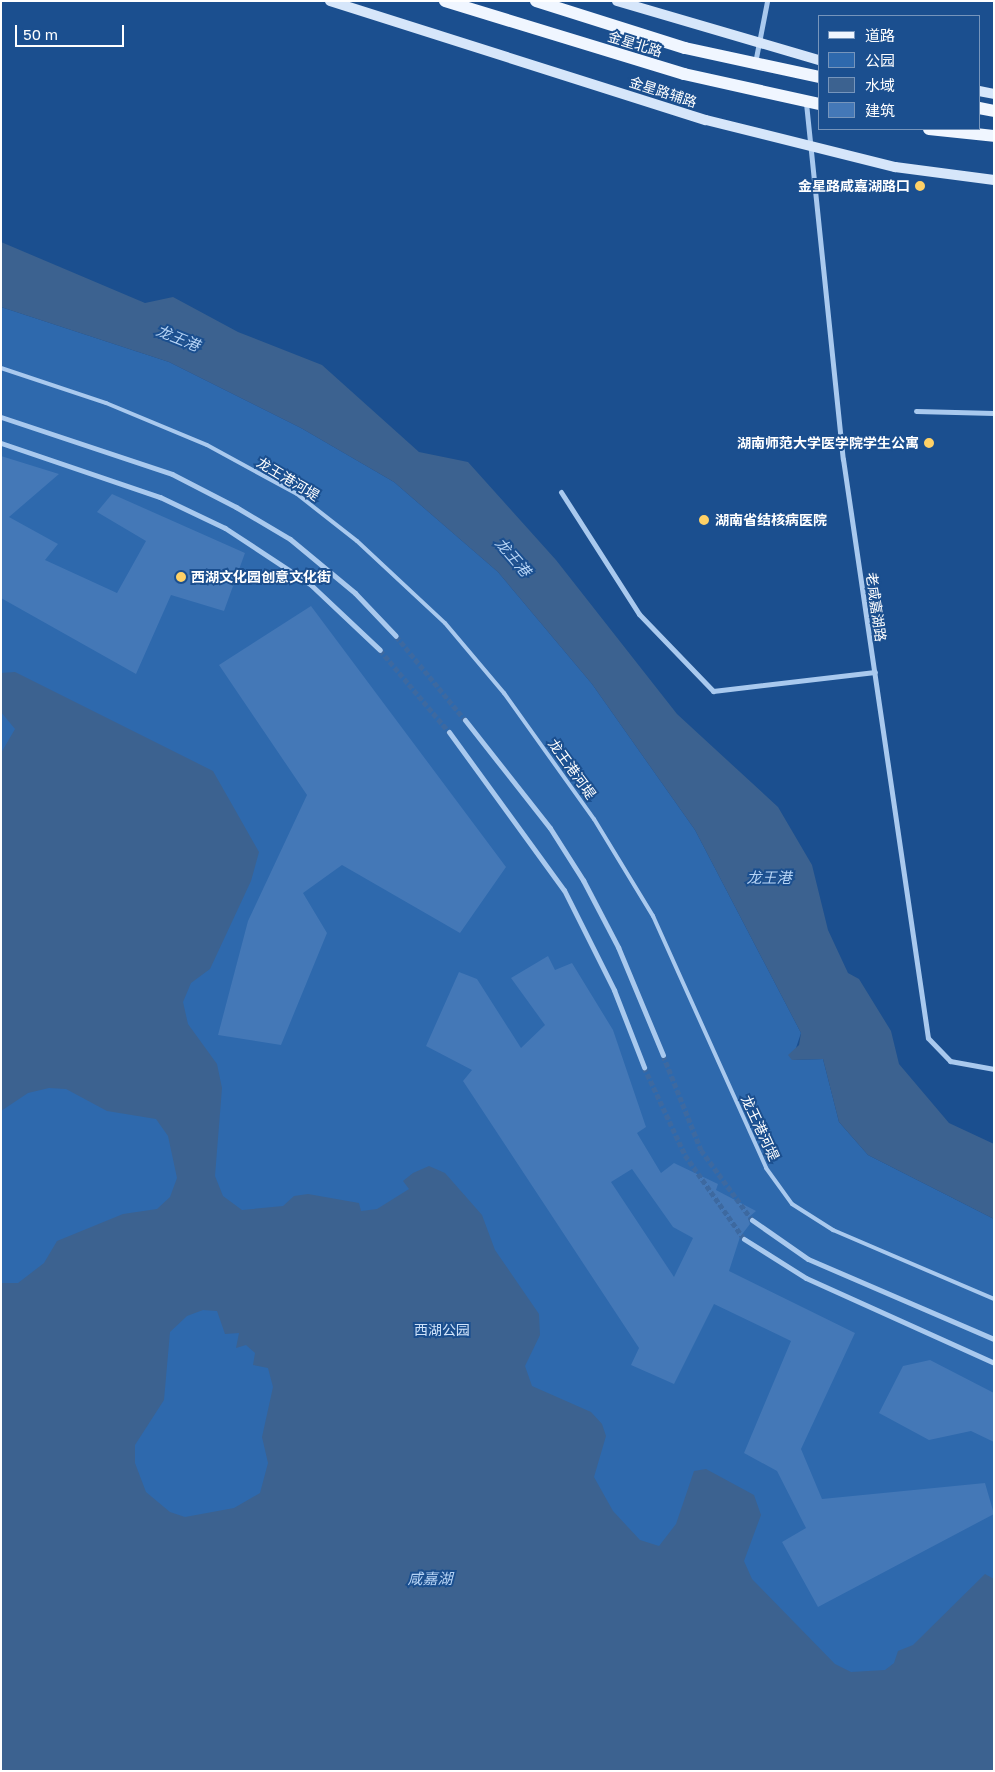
<!DOCTYPE html>
<html>
<head>
<meta charset="utf-8">
<style>
	body { margin:0 }
	#map { position:relative; width:995px; height:1772px; overflow:hidden; background:#1b4f8f; font-family:"Golos Text","Noto Sans SC",sans-serif }
	div>[style] { position:absolute }
	.green>* { inset:0; background:#2e69ad }
	.water>* { inset:0; background:#3c6290 }
	.building>* { inset:0; background:#4478b7 }
	.street-tunnel>* { height:5px; margin-top:-2.5px; transform-origin:0; background:repeating-linear-gradient(90deg,#3d69a0 0 5px,transparent 0 7.5px) }
	.lane>* { height:4px; margin:-2px; padding:0 2px; transform-origin:2px; border-radius:2px; background:#a9c9ee }
	.street>* { height:5px; margin:-2.5px; padding:0 2.5px; transform-origin:2.5px; border-radius:2.5px; background:#a9c9ee }
	.secondary>* { height:10px; margin:-5px; padding:0 5px; transform-origin:5px; border-radius:5px; background:#d6e6fa }
	.primary>* { height:12px; margin:-6px; padding:0 6px; transform-origin:6px; border-radius:6px; background:#f0f6ff }
	.dots>* { width:14px; height:14px; translate:-50% -50%; box-sizing:border-box; border:2px solid #1b4f8f; border-radius:50% }
	span { translate:-50% -50%; white-space:nowrap; text-align:center; line-height:1.15; -webkit-text-stroke:4px #1b4f8f; paint-order:stroke }
	.street-label { font-size:14px; color:#fff }
	.poi-label { font-size:14px; color:#fff; font-weight:700 }
	.right { translate:-100% -50%; text-align:right }
	.left { translate:0 -50%; text-align:left }
	.park-label { font-size:14px; color:#cfe3fa }
	.water-label { font-size:15px; color:#b5d3f5; font-style:italic }
	.frame { position:absolute; inset:0; border:2px solid #fff; pointer-events:none }
	.legend { position:absolute; left:818px; top:15px; width:162px; height:115px; box-sizing:border-box; background:#1b4f8f; border:1px solid #7695bc; margin:0; padding:6px 9px; list-style:none; font-size:15px; color:#fff }
	.legend li { display:flex; align-items:center; gap:10px; height:25px }
	.legend b { width:25px; border:1px solid #7695bc }
	.scale { position:absolute; left:15px; top:25px; width:109px; height:22px; box-sizing:border-box; border:2px solid #fff; border-top:0; padding-left:6px; font-size:15px; line-height:18px; white-space:nowrap; color:#fff; -webkit-text-stroke:4px #1b4f8f; paint-order:stroke }
</style>
</head>
<body>
<div id="map">
	<div class="green">
		<div style="clip-path:polygon(1px 307px,169px 362px,301px 428px,394px 482px,498px 572px,592px 684px,695px 830px,801px 1033px,792px 1060px,823px 1059px,839px 1122px,868px 1155px,994px 1219px,994px 1771px,1px 1771px)"></div>
	</div>
	<div class="water">
		<div style="clip-path:polygon(1px 242px,145px 303px,173px 297px,238px 332px,322px 365px,419px 452px,468px 462px,556px 560px,677px 714px,778px 807px,812px 865px,828px 930px,848px 973px,859px 979px,891px 1031px,899px 1064px,949px 1123px,994px 1144px,994px 1219px,868px 1155px,839px 1122px,823px 1059px,792px 1060px,788px 1055px,799px 1045px,801px 1033px,695px 830px,592px 684px,498px 572px,394px 482px,301px 428px,169px 362px,1px 307px)"></div>
		<div style="clip-path:polygon(evenodd,15px 672px,213px 771px,259px 852px,251px 881px,210px 969px,191px 983px,183px 1002px,188px 1024px,217px 1064px,222px 1088px,215px 1176px,223px 1196px,242px 1210px,283px 1206px,294px 1196px,308px 1194px,359px 1203px,361px 1211px,377px 1209px,409px 1189px,403px 1181px,413px 1173px,429px 1166px,445px 1173px,482px 1215px,495px 1250px,539px 1314px,540px 1335px,525px 1366px,532px 1386px,591px 1412px,602px 1424px,606px 1436px,594px 1477px,613px 1511px,640px 1540px,659px 1546px,676px 1524px,694px 1471px,706px 1469px,754px 1495px,761px 1515px,744px 1561px,752px 1579px,835px 1664px,851px 1672px,885px 1670px,894px 1663px,898px 1651px,913px 1645px,985px 1574px,994px 1579px,994px 1771px,1px 1771px,1px 1283px,18px 1283px,44px 1263px,57px 1241px,123px 1214px,157px 1209px,170px 1197px,177px 1178px,168px 1136px,156px 1119px,107px 1111px,66px 1089px,49px 1088px,28px 1093px,1px 1111px,1px 753px,15px 729px,1px 712px,1px 673px,15px 672px,203px 1310px,217px 1311px,225px 1334px,239px 1333px,236px 1348px,246px 1345px,255px 1353px,253px 1365px,268px 1368px,273px 1387px,262px 1437px,268px 1463px,260px 1493px,234px 1508px,185px 1517px,170px 1512px,146px 1492px,135px 1463px,135px 1445px,164px 1400px,170px 1332px,187px 1316px,203px 1310px)"></div>
	</div>
	<div class="building">
		<div style="clip-path:polygon(1px 456px,59px 474px,9px 517px,58px 544px,45px 560px,117px 593px,146px 541px,97px 512px,112px 494px,245px 553px,224px 611px,171px 595px,136px 674px,1px 598px)"></div>
		<div style="clip-path:polygon(311px 606px,506px 867px,460px 933px,342px 865px,303px 893px,327px 933px,281px 1045px,218px 1035px,248px 921px,307px 795px,219px 665px)"></div>
		<div style="clip-path:polygon(evenodd,548px 956px,555px 970px,572px 963px,613px 1030px,646px 1127px,637px 1133px,661px 1173px,674px 1163px,718px 1184px,716px 1190px,756px 1211px,748px 1218px,750px 1224px,740px 1237px,729px 1271px,855px 1333px,801px 1449px,822px 1499px,985px 1483px,994px 1514px,818px 1607px,782px 1542px,806px 1528px,777px 1471px,744px 1453px,791px 1341px,714px 1304px,674px 1384px,631px 1365px,639px 1348px,463px 1081px,472px 1070px,426px 1046px,459px 972px,477px 979px,521px 1048px,545px 1025px,511px 978px,548px 956px,632px 1169px,673px 1227px,693px 1238px,674px 1277px,611px 1182px,632px 1169px)"></div>
		<div style="clip-path:polygon(930px 1360px,994px 1393px,994px 1442px,971px 1431px,929px 1440px,879px 1413px,903px 1366px)"></div>
	</div>
	<div class="street-tunnel">
		<div style="left:396px;top:636px;width:109px;rotate:50.6deg"></div>
		<div style="left:380px;top:650px;width:107px;rotate:49.9deg"></div>
		<div style="left:663px;top:1055px;width:102px;rotate:68.2deg"></div>
		<div style="left:701px;top:1150px;width:87px;rotate:53.9deg"></div>
		<div style="left:644px;top:1067px;width:97px;rotate:65deg"></div>
		<div style="left:685px;top:1155px;width:103px;rotate:54.9deg"></div>
	</div>
	<div class="lane">
		<div style="left:1px;top:368px;width:111px;rotate:18.4deg"></div>
		<div style="left:106px;top:403px;width:109px;rotate:22.6deg"></div>
		<div style="left:207px;top:445px;width:102px;rotate:28.6deg"></div>
		<div style="left:297px;top:494px;width:76px;rotate:38.1deg"></div>
		<div style="left:357px;top:541px;width:120px;rotate:43deg"></div>
		<div style="left:445px;top:623px;width:92px;rotate:49.9deg"></div>
		<div style="left:504px;top:693px;width:155px;rotate:54.5deg"></div>
		<div style="left:594px;top:819px;width:114px;rotate:58.7deg"></div>
		<div style="left:653px;top:916px;width:276px;rotate:65.8deg"></div>
		<div style="left:766px;top:1168px;width:44px;rotate:54.2deg"></div>
		<div style="left:792px;top:1204px;width:49px;rotate:32.4deg"></div>
		<div style="left:833px;top:1230px;width:175px;rotate:23.2deg"></div>
	</div>
	<div class="street">
		<div style="left:755px;top:63px;width:63px;rotate:-79deg"></div>
		<div style="left:806px;top:103px;width:358px;rotate:84.1deg"></div>
		<div style="left:843px;top:459px;width:585px;rotate:81.65deg"></div>
		<div style="left:928px;top:1038px;width:32px;rotate:46deg"></div>
		<div style="left:950px;top:1061px;width:45px;rotate:10.3deg"></div>
		<div style="left:916px;top:411px;width:78px;rotate:1.5deg"></div>
		<div style="left:1px;top:417px;width:180px;rotate:18.4deg"></div>
		<div style="left:172px;top:474px;width:72px;rotate:27.3deg"></div>
		<div style="left:236px;top:507px;width:63px;rotate:30.7deg"></div>
		<div style="left:290px;top:539px;width:85px;rotate:39.7deg"></div>
		<div style="left:355px;top:593px;width:59px;rotate:46.4deg"></div>
		<div style="left:1px;top:443px;width:168px;rotate:18.8deg"></div>
		<div style="left:160px;top:497px;width:72px;rotate:25.5deg"></div>
		<div style="left:225px;top:528px;width:102px;rotate:33.4deg"></div>
		<div style="left:310px;top:584px;width:96px;rotate:43.3deg"></div>
		<div style="left:561px;top:492px;width:145px;rotate:57.4deg"></div>
		<div style="left:639px;top:614px;width:107px;rotate:46.1deg"></div>
		<div style="left:713px;top:691px;width:163px;rotate:-6.7deg"></div>
		<div style="left:465px;top:720px;width:137px;rotate:51.8deg"></div>
		<div style="left:550px;top:828px;width:62px;rotate:57.6deg"></div>
		<div style="left:583px;top:880px;width:76px;rotate:62.4deg"></div>
		<div style="left:618px;top:947px;width:117px;rotate:67.4deg"></div>
		<div style="left:449px;top:732px;width:195px;rotate:54deg"></div>
		<div style="left:564px;top:890px;width:112px;rotate:63.4deg"></div>
		<div style="left:614px;top:990px;width:83px;rotate:68.7deg"></div>
		<div style="left:752px;top:1220px;width:68px;rotate:34.9deg"></div>
		<div style="left:808px;top:1259px;width:202px;rotate:23.3deg"></div>
		<div style="left:744px;top:1239px;width:73px;rotate:32.2deg"></div>
		<div style="left:806px;top:1278px;width:206px;rotate:24.3deg"></div>
	</div>
	<div class="secondary">
		<div style="left:330px;top:1px;width:394px;rotate:17.6deg"></div>
		<div style="left:706px;top:120px;width:195px;rotate:14deg"></div>
		<div style="left:895px;top:167px;width:100px;rotate:7.5deg"></div>
		<div style="left:617px;top:1px;width:210px;rotate:16.3deg"></div>
		<div style="left:979px;top:91px;width:15px;rotate:11deg"></div>
	</div>
	<div class="primary">
		<div style="left:445px;top:1px;width:250px;rotate:17deg"></div>
		<div style="left:684px;top:74px;width:138px;rotate:12.5deg"></div>
		<div style="left:536px;top:1px;width:156px;rotate:17.5deg"></div>
		<div style="left:685px;top:48px;width:137px;rotate:12.2deg"></div>
		<div style="left:979px;top:108px;width:15px;rotate:11deg"></div>
		<div style="left:929px;top:129px;width:65px;rotate:6.1deg"></div>
	</div>
	<div class="dots">
		<div style="left:920px;top:186px;background:#ffd166"></div>
		<div style="left:929px;top:443px;background:#ffd166"></div>
		<div style="left:704px;top:520px;background:#ffd166"></div>
		<div style="left:181px;top:577px;background:#ffd166"></div>
	</div>
	<div class="street-label">
		<span style="left:635px;top:44px;rotate:17deg">金星北路</span>
		<span style="left:663px;top:92px;rotate:18deg">金星路辅路</span>
		<span style="left:288px;top:479px;rotate:31deg">龙王港河堤</span>
		<span style="left:876px;top:607px;rotate:82deg">老咸嘉湖路</span>
		<span style="left:572px;top:769px;rotate:54deg">龙王港河堤</span>
		<span style="left:760px;top:1128px;rotate:65deg">龙王港河堤</span>
	</div>
	<div class="poi-label">
		<span class="right" style="left:910px;top:186px">金星路咸嘉湖路口</span>
		<span class="right" style="left:919px;top:443px">湖南师范大学医学院学生公寓</span>
		<span class="left" style="left:715px;top:520px">湖南省结核病医院</span>
		<span class="left" style="left:191px;top:577px">西湖文化园创意文化街</span>
	</div>
	<div class="park-label">
		<span style="left:442px;top:1330px">西湖公园</span>
	</div>
	<div class="water-label">
		<span style="left:178px;top:338px;rotate:22deg">龙王港</span>
		<span style="left:513px;top:557px;rotate:49deg">龙王港</span>
		<span style="left:769px;top:878px">龙王港</span>
		<span style="left:430px;top:1579px">咸嘉湖</span>
	</div>
	<div class="frame"></div>
	<ul class="legend">
	<li><b style="height:6px;background:#f0f6ff"></b>道路</li>
	<li><b style="height:14px;background:#2e69ad"></b>公园</li>
	<li><b style="height:14px;background:#3c6290"></b>水域</li>
	<li><b style="height:14px;background:#4478b7"></b>建筑</li>
	</ul>
	<div class="scale">50 m</div>
</div>
</body>
</html>
